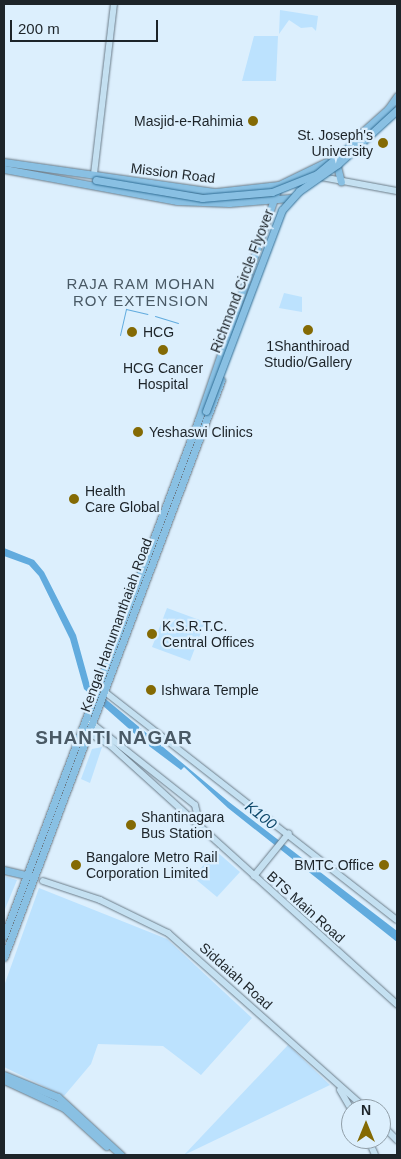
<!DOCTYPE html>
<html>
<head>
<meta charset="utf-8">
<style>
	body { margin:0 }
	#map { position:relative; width:401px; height:1159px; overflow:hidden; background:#dceffd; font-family:Arial,sans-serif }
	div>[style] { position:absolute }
	.green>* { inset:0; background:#bce2fe }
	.water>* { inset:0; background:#61abde }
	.stream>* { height:1px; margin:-0.5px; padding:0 0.5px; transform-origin:0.5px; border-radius:0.5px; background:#61abde }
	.roads { filter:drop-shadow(0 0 1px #6b7c89) drop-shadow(0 0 1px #6b7c89) }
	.secondary>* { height:6px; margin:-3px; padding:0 3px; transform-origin:3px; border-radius:3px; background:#c4e0f1 }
	.primary>* { height:7px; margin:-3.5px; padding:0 3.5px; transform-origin:3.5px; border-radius:3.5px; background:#89c0e3 }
	.bridges { filter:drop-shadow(0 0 1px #306e96) drop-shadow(0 0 1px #306e96) }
	.primary-bridge>* { height:7px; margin:-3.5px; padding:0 3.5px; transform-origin:3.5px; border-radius:3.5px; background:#89c0e3 }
	.dots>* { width:14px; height:14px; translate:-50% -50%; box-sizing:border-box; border:2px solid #dceffd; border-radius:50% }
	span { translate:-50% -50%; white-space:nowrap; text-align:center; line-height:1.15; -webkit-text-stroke:4.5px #dceffd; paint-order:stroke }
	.poi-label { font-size:14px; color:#1d2429 }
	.right { translate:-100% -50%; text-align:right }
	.left { translate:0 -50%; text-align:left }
	.street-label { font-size:14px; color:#1d2429 }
	.neighbourhood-label { font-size:15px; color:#495965; letter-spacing:1px }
	.water-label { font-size:15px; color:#0d4769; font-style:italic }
	.district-label { font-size:19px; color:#495965; font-weight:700; letter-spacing:1px }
	.frame { position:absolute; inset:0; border:5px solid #1d2429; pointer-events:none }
	.north { position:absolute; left:341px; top:1099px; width:50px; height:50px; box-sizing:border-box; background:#dceffd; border:1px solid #909ea8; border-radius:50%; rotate:0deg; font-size:14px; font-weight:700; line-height:20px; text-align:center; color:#1d2429 }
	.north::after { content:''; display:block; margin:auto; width:18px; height:22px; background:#846a04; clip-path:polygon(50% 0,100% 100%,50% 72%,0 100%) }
	.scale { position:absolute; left:10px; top:20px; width:148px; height:22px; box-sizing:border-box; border:2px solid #1d2429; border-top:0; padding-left:6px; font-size:15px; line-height:18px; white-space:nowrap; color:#1d2429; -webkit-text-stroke:4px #dceffd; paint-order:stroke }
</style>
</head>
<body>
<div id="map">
	<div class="green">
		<div style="clip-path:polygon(280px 10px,318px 16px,316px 31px,312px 27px,301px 28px,289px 20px,279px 34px)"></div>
		<div style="clip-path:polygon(254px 36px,278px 36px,276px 81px,242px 81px)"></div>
		<div style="clip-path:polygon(284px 293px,302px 297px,302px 312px,279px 308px)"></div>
		<div style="clip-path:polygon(167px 608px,205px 622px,190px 661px,152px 647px)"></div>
		<div style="clip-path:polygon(102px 747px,90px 783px,81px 779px,92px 749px)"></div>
		<div style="clip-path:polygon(216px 851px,240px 872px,217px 897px,193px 877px)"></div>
		<div style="clip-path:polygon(4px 876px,17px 880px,5px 909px,4px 909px)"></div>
		<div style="clip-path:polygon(39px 888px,167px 939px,252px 1018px,201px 1075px,163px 1046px,98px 1044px,91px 1064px,64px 1096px,4px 1067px,4px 986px)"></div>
		<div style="clip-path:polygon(288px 1045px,330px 1085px,184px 1155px)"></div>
	</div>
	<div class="water">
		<div style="clip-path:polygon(4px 548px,34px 560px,44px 572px,76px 635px,90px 686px,229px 802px,397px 931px,397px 942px,228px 808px,184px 767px,181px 770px,145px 743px,84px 689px,70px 639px,39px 576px,29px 565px,4px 556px)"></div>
	</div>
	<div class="stream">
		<div style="left:155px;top:316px;width:24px;rotate:17deg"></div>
		<div style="left:120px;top:335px;width:27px;rotate:-77deg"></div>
		<div style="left:126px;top:309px;width:22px;rotate:13deg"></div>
	</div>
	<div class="roads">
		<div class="secondary">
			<div style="left:94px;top:174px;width:171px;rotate:-83.3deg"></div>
			<div style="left:316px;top:176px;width:82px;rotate:10.5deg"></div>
			<div style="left:105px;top:692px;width:370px;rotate:38deg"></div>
			<div style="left:89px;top:721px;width:135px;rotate:38.4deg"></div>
			<div style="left:195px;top:805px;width:23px;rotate:77deg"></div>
			<div style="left:85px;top:731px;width:29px;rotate:29deg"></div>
			<div style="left:110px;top:745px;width:387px;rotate:42.1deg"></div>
			<div style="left:254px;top:876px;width:55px;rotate:-50.9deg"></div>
			<div style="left:43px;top:881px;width:60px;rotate:18.4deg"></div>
			<div style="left:100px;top:900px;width:76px;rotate:25.9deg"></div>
			<div style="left:168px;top:933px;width:265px;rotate:41.6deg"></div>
			<div style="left:340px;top:1090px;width:22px;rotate:60deg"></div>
			<div style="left:381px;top:1124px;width:23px;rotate:45deg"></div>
			<div style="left:368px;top:1139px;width:17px;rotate:66deg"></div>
		</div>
		<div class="primary">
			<div style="left:352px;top:141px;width:48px;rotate:-41.6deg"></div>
			<div style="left:388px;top:109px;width:16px;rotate:-55deg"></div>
			<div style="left:4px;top:162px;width:214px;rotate:8.1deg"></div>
			<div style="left:216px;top:192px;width:63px;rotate:-6.3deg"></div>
			<div style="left:279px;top:185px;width:52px;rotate:-26.1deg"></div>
			<div style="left:337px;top:166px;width:16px;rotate:76deg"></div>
			<div style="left:4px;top:169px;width:176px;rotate:10.5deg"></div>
			<div style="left:177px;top:201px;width:52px;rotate:2.2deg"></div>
			<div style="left:229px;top:203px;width:61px;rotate:-4.7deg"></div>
			<div style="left:4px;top:870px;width:28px;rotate:13deg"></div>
			<div style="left:4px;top:936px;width:553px;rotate:-69.37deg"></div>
			<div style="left:199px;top:418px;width:246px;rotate:-71.1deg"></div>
			<div style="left:4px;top:957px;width:616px;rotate:-69.36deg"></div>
			<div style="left:4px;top:1075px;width:58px;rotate:22.2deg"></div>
			<div style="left:58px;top:1097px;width:86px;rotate:42.6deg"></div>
			<div style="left:4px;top:1080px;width:66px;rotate:25deg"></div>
			<div style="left:64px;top:1108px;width:57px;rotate:42.1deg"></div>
		</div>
	</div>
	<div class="bridges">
		<div class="primary-bridge">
			<div style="left:96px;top:180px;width:108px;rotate:9.6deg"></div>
			<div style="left:202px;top:198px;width:70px;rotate:-4.9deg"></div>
			<div style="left:272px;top:192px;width:48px;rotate:-21.8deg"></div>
			<div style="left:317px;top:174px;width:55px;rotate:-39.8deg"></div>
			<div style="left:206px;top:411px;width:215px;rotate:-69.3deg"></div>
			<div style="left:282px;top:210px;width:25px;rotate:-48deg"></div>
			<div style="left:299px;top:191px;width:47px;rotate:-34.7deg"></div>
			<div style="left:338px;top:164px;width:80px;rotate:-42.5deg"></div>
		</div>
	</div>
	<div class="dots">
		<div style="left:253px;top:121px;background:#846a04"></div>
		<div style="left:383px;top:143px;background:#846a04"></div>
		<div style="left:308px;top:330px;background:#846a04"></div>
		<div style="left:132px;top:332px;background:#846a04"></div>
		<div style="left:163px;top:350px;background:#846a04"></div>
		<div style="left:138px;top:432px;background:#846a04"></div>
		<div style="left:74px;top:499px;background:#846a04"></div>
		<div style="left:152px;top:634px;background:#846a04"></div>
		<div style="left:151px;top:690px;background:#846a04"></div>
		<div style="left:131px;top:825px;background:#846a04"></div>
		<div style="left:76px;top:865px;background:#846a04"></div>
		<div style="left:384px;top:865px;background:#846a04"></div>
	</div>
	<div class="poi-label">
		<span class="right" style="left:243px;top:121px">Masjid-e-Rahimia</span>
		<span class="right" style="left:373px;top:143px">St. Joseph's<br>University</span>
		<span class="left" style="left:143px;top:332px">HCG</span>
		<span style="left:308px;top:354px">1Shanthiroad<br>Studio/Gallery</span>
		<span style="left:163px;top:376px">HCG Cancer<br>Hospital</span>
		<span class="left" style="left:149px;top:432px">Yeshaswi Clinics</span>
		<span class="left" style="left:85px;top:499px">Health<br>Care Global</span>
		<span class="left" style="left:162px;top:634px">K.S.R.T.C.<br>Central Offices</span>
		<span class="left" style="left:161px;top:690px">Ishwara Temple</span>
		<span class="left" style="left:141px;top:825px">Shantinagara<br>Bus Station</span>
		<span class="left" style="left:86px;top:865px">Bangalore Metro Rail<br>Corporation Limited</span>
		<span class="right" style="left:374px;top:865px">BMTC Office</span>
	</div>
	<div class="street-label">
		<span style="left:173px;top:173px;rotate:7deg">Mission Road</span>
		<span style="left:242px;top:281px;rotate:-69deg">Richmond Circle Flyover</span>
		<span style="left:116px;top:625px;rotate:-70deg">Kengal Hanumanthaiah Road</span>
		<span style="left:306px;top:907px;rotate:42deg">BTS Main Road</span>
		<span style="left:236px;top:976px;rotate:42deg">Siddaiah Road</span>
	</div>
	<div class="neighbourhood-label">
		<span style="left:141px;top:292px">RAJA RAM MOHAN<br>ROY EXTENSION</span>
	</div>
	<div class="water-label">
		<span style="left:261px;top:815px;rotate:38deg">K100</span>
	</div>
	<div class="district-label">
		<span style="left:114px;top:738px">SHANTI NAGAR</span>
	</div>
	<div class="frame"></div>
	<div class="north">N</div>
	<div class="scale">200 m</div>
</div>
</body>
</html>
